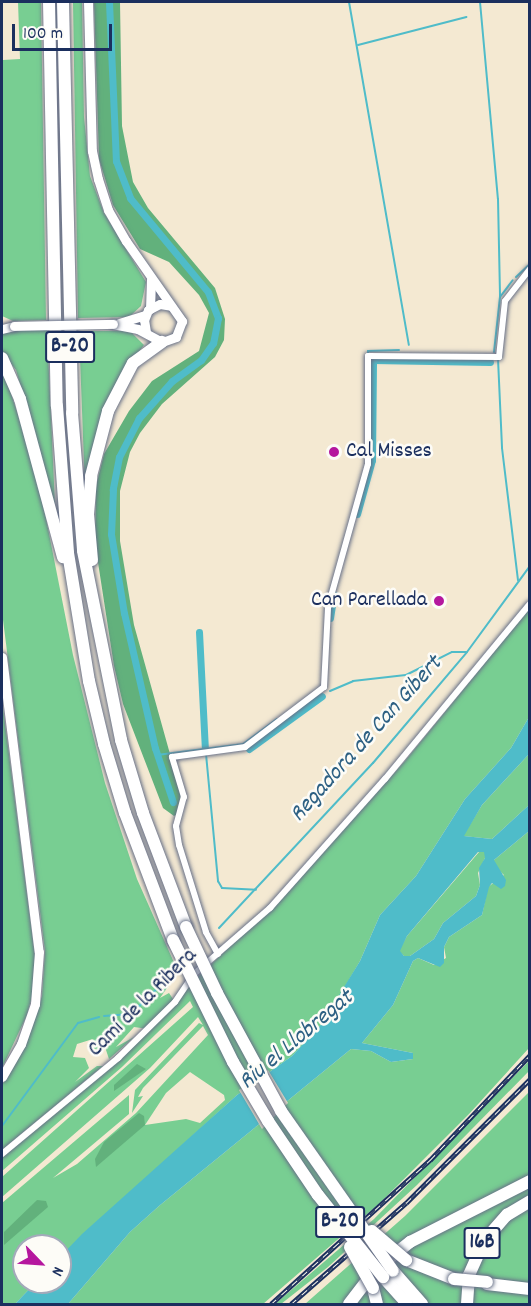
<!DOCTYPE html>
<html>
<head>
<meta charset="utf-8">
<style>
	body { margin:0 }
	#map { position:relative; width:531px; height:1306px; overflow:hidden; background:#f4e9d2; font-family:Dekko,sans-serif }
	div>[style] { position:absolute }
	.green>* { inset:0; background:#78ce92 }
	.forest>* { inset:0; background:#62b17c }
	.water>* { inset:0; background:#4fbcc9 }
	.pier>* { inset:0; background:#f4e9d2 }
	.stream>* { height:2px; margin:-1px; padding:0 1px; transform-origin:1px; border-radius:1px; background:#4fbcc9 }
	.canal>* { height:7px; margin:-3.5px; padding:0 3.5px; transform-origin:3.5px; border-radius:3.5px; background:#4fbcc9 }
	.roads { filter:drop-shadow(0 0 2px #677087) drop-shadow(0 0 2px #677087) }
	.street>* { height:6px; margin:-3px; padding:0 3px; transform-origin:3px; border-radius:3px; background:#fff }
	.secondary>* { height:9px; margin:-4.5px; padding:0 4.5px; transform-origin:4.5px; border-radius:4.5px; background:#fff }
	.highway>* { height:12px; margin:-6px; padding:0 6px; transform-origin:6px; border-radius:6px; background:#fff }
	.rail>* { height:4.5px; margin-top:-2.25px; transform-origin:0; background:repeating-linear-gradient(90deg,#fdfcf7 0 7px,#1b2f5e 0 14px); box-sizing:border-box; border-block:2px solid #1b2f5e }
	.bridges { filter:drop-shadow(0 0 2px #677087) drop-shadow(0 0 2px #677087) }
	.secondary-bridge>* { height:9px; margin:-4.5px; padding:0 4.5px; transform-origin:4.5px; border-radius:4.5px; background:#fff }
	.highway-bridge>* { height:12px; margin:-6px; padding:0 6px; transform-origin:6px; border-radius:6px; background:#fff }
	.dots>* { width:16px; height:16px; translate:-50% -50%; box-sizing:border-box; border:3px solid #fdfcf7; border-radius:50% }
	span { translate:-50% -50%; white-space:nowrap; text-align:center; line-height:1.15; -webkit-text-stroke:5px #fdfcf7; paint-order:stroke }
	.shield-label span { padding:2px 4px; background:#fdfcf7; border:2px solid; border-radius:4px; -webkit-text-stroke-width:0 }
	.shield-label { font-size:21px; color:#1b2f5e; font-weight:700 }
	.poi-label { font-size:22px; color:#1b2f5e }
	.left { translate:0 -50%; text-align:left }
	.right { translate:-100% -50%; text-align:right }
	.street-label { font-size:22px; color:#1b2f5e }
	.water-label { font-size:24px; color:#2d6083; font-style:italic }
	.frame { position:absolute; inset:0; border:3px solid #1b2f5e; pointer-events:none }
	.north { position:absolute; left:12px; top:1234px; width:60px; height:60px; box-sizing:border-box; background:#fdfcf7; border:2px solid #a3aaba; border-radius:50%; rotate:115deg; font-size:16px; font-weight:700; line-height:24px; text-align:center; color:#1b2f5e }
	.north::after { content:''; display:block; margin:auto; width:21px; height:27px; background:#b5179e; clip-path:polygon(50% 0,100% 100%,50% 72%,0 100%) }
	.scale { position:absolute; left:12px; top:24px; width:100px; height:27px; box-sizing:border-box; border:3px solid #1b2f5e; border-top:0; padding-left:8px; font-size:18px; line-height:21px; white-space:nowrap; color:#1b2f5e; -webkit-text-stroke:4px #fdfcf7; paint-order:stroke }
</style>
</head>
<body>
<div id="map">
	<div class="green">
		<div style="clip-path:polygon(18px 2px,41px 2px,46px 320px,13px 321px,2px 316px,2px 50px,3px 60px,20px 59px)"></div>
		<div style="clip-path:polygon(73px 2px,82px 2px,84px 117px,90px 176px,104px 213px,146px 282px,141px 306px,129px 317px,78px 318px)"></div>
		<div style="clip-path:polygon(12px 330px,47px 330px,55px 505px,16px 370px,2px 352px,2px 334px)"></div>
		<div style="clip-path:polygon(79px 331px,130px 331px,144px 345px,120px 376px,85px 490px)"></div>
		<div style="clip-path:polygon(2px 366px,37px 473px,73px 655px,105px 783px,137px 879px,176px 967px,174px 978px,160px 998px,169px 993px,175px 1002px,148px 1029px,134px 1027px,116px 1047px,134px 1037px,109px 1059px,103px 1041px,98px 1050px,89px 1047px,93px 1039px,77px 1044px,73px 1057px,85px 1058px,89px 1068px,75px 1082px,97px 1066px,103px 1066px,2px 1150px,2px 1085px,24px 1048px,42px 996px,45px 951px,2px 612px)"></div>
		<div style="clip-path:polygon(evenodd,529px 609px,529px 717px,511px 748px,465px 799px,416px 876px,380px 915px,360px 961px,324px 1022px,292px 1056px,237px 1095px,60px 1257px,60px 1246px,24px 1246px,24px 1282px,36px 1282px,15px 1304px,2px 1304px,2px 1203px,129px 1095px,129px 1114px,53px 1178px,77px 1164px,136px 1113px,208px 1035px,203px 1026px,143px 1088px,138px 1097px,143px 1096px,132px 1113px,135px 1090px,199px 1023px,203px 1025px,198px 1017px,150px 1068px,2px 1197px,2px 1177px,193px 1007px,190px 1001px,122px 1067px,2px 1171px,2px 1158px,114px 1064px,184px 990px,289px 891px,405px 761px,529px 609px,190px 1072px,224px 1095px,225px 1100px,200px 1123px,186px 1119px,145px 1125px,166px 1093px,190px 1072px)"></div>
		<div style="clip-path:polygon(2px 700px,35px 957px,32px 996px,27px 1015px,2px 1068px)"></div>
		<div style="clip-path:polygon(529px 754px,529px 805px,492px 839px,463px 836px,482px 805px)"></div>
		<div style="clip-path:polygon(529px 831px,529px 1048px,469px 1114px,381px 1202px,263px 1304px,68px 1304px,130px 1232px,159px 1206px,351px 1049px,371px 1051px,391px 1062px,413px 1059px,413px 1053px,362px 1043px,393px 1005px,413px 961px,418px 958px,434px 965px,446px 958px,444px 947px,449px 937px,482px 915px,488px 887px,504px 875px,494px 866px,494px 860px)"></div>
		<div style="clip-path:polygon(479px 852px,485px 852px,485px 858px,478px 873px,480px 885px,476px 896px,443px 923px,434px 939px,410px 956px,404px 956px,399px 951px,407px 936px)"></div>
		<div style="clip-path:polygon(529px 1061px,529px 1071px,417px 1185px,328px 1267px,281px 1304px,275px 1304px,374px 1219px)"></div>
		<div style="clip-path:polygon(529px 1092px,529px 1304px,305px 1304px,405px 1216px)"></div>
	</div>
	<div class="forest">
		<div style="clip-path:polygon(94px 2px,120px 2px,122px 126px,133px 182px,148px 208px,215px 288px,225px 319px,224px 340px,215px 357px,162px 404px,140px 433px,130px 452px,120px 491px,120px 541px,134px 625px,182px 797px,179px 813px,174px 816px,163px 808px,123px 704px,114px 666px,95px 543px,96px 486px,104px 454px,129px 411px,152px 381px,199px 351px,209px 313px,199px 295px,169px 262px,140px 249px,113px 205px,99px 159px)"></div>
		<div style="clip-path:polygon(137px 1064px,146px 1069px,114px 1091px,114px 1085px)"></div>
		<div style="clip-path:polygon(139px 1113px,144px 1116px,145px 1125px,96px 1167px,95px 1159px,104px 1142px)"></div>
		<div style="clip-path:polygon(37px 1200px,46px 1201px,48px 1207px,4px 1245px,4px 1232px)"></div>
	</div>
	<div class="water">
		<div style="clip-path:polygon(evenodd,529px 717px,529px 754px,482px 805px,464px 836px,492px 839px,529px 805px,529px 831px,494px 860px,506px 880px,505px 886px,501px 889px,492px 883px,489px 887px,482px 915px,449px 937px,444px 947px,444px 963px,440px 967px,418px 958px,413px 961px,393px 1005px,362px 1043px,413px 1053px,413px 1059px,391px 1062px,371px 1051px,351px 1049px,159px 1206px,130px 1232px,68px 1304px,15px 1304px,36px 1282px,60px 1282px,60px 1257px,82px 1234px,237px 1095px,292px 1056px,320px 1026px,360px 961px,380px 915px,416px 876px,465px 799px,511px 748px,529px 717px,478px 852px,484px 852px,485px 858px,479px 868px,480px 885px,476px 896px,443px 923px,434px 939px,410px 956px,404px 956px,400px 951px,407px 936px,478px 852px)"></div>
	</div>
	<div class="pier">
		<div style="clip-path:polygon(268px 1070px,288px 1103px,262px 1129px,239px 1090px)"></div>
	</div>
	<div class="stream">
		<div style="left:349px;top:2px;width:348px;rotate:80.1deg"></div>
		<div style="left:480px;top:2px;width:198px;rotate:84.8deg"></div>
		<div style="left:498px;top:199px;width:98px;rotate:88.8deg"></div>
		<div style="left:358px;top:45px;width:112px;rotate:-14.5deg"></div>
		<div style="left:516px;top:277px;width:19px;rotate:-43deg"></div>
		<div style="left:494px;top:352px;width:55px;rotate:-83.8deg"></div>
		<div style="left:500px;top:297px;width:21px;rotate:-53deg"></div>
		<div style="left:368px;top:355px;width:4px;rotate:-90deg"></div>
		<div style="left:368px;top:351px;width:31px;rotate:-2deg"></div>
		<div style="left:498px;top:359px;width:89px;rotate:87.4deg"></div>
		<div style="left:502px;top:448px;width:133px;rotate:83.1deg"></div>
		<div style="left:330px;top:691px;width:25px;rotate:-23deg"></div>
		<div style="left:353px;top:681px;width:53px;rotate:-6.5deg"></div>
		<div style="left:406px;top:675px;width:51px;rotate:-26.6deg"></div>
		<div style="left:452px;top:652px;width:14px"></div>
		<div style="left:206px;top:754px;width:128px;rotate:84.6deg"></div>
		<div style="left:218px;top:881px;width:8px;rotate:60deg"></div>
		<div style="left:222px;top:888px;width:34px;rotate:3deg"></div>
		<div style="left:157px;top:755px;width:87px;rotate:-7.3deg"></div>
		<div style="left:243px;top:744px;width:42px;rotate:-36.3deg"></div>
		<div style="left:219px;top:928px;width:226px;rotate:-47deg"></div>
		<div style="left:373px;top:763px;width:145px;rotate:-49.7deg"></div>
		<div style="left:467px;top:652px;width:107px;rotate:-53.8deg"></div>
		<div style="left:104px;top:1016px;width:27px;rotate:-4deg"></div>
		<div style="left:131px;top:1014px;width:62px;rotate:-44.3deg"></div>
		<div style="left:2px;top:1126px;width:128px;rotate:-53.6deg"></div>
		<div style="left:78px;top:1023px;width:22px;rotate:-16deg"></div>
	</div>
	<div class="canal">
		<div style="left:109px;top:2px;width:159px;rotate:87.5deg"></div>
		<div style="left:116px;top:161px;width:40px;rotate:69deg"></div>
		<div style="left:130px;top:198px;width:122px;rotate:50.3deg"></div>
		<div style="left:208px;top:292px;width:28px;rotate:69deg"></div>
		<div style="left:218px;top:318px;width:25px;rotate:101deg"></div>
		<div style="left:213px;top:343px;width:21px;rotate:125deg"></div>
		<div style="left:201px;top:360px;width:36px;rotate:144deg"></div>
		<div style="left:172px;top:381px;width:50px;rotate:131.7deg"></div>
		<div style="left:139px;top:418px;width:44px;rotate:117.1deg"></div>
		<div style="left:119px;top:457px;width:33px;rotate:101deg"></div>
		<div style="left:113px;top:489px;width:45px;rotate:92.5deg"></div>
		<div style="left:111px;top:534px;width:80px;rotate:80.7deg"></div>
		<div style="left:124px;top:613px;width:139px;rotate:77.1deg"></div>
		<div style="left:155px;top:748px;width:57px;rotate:71.6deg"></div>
		<div style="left:357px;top:514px;width:56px;rotate:-74.5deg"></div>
		<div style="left:372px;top:460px;width:100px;rotate:-89.4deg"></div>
		<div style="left:373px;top:360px;width:117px;rotate:1deg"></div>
		<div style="left:330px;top:618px;width:24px;rotate:-81deg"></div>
		<div style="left:199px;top:632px;width:117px;rotate:87.1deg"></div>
		<div style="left:249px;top:749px;width:90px;rotate:-36deg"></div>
	</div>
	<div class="roads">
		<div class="street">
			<div style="left:218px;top:954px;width:25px;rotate:-119deg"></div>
			<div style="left:206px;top:932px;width:91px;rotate:-107.2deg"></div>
			<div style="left:179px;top:845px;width:19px;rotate:-99deg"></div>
			<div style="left:176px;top:826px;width:30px;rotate:-75deg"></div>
			<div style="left:184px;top:797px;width:42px;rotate:-106.7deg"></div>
			<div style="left:172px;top:757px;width:74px;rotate:-7.8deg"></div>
			<div style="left:245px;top:747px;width:99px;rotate:-37.2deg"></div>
			<div style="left:324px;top:687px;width:80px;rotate:-87.1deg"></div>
			<div style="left:328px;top:607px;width:148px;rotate:-74.4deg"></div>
			<div style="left:368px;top:464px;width:108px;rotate:-90deg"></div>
			<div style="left:368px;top:356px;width:131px;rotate:0.4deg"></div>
			<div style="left:499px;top:357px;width:56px;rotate:-83.9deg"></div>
			<div style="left:505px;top:301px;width:41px;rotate:-52deg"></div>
			<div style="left:2px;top:1154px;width:151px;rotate:-39.6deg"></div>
			<div style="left:118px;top:1058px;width:80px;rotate:-44.5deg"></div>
			<div style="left:175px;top:1002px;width:34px;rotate:-56deg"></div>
			<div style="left:194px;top:974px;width:101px;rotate:-41deg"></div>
			<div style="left:270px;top:908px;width:173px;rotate:-48.3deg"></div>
			<div style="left:385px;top:779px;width:227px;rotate:-50.4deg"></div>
		</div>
		<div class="secondary">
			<div style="left:88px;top:2px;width:149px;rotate:88.5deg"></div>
			<div style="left:92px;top:151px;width:29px;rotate:78deg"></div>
			<div style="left:98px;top:179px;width:33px;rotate:72deg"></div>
			<div style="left:108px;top:210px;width:36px;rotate:60deg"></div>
			<div style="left:126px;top:241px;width:98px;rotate:55deg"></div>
			<div style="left:182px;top:321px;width:17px;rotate:111deg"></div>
			<div style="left:176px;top:337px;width:15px;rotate:160deg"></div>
			<div style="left:162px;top:342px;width:27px;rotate:-152deg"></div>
			<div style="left:138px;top:329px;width:25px;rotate:-169deg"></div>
			<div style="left:150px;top:309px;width:30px;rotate:-88deg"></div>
			<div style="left:119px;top:323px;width:27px;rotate:-17deg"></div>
			<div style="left:2px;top:329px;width:12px;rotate:-14deg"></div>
			<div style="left:146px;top:332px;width:12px;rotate:-99deg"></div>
			<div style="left:144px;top:320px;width:11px;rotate:-68deg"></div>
			<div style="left:148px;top:310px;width:13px;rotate:-27deg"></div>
			<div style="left:160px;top:304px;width:11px;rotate:10deg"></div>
			<div style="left:2px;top:657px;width:297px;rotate:82.9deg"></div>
			<div style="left:39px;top:952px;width:52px;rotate:94.4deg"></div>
			<div style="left:35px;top:1004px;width:42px;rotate:109.3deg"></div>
			<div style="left:21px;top:1044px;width:38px;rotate:120deg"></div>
		</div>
		<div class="highway">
			<div style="left:49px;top:2px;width:404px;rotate:88.9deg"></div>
			<div style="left:57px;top:406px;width:147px;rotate:85.7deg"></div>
			<div style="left:68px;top:553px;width:130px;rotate:80.7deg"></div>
			<div style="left:89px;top:681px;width:65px;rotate:76.6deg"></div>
			<div style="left:104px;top:744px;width:72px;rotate:73.1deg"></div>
			<div style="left:125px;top:813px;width:136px;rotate:69.3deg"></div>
			<div style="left:63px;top:2px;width:411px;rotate:88.7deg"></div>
			<div style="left:72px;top:413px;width:138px;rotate:85.4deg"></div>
			<div style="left:83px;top:551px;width:193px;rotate:78.6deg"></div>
			<div style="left:121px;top:740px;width:76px;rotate:73.2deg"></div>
			<div style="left:143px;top:813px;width:122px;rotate:69.3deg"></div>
			<div style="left:2px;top:358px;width:45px;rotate:66.3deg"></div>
			<div style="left:20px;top:399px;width:164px;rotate:74.8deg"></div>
			<div style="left:92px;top:560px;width:46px;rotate:-95deg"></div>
			<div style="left:88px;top:514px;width:38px;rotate:-85deg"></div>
			<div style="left:91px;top:476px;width:67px;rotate:-75.3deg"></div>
			<div style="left:108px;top:411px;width:54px;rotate:-62.5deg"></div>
			<div style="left:133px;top:363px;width:36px;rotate:-36deg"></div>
			<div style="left:406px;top:1260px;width:52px;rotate:21.6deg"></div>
			<div style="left:393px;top:1271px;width:44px;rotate:48.7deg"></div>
			<div style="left:383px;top:1277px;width:36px;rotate:48deg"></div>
			<div style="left:487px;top:1284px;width:43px;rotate:6.6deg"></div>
			<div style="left:373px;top:1288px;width:16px;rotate:76deg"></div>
			<div style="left:349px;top:1304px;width:43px;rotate:-52.6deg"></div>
			<div style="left:375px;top:1270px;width:45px;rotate:-38.7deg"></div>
			<div style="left:410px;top:1242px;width:135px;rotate:-26.9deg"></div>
			<div style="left:467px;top:1304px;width:29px;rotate:-86deg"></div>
			<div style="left:469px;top:1275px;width:37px;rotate:-66deg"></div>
			<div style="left:484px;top:1241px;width:35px;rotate:-49deg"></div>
			<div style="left:507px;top:1215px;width:27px;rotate:-31deg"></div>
		</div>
	</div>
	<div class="rail">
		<div style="left:271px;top:1304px;width:215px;rotate:-42.2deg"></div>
		<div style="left:430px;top:1160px;width:145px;rotate:-46.4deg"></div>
		<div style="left:291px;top:1304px;width:153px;rotate:-41.3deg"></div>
		<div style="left:406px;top:1203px;width:175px;rotate:-45deg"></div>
	</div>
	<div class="bridges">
		<div class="secondary-bridge">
			<div style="left:14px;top:326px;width:99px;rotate:-1.2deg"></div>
		</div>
		<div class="highway-bridge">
			<div style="left:186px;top:927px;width:73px;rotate:64.8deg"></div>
			<div style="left:217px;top:993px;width:134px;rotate:61.5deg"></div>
			<div style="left:281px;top:1111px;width:195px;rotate:55deg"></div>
			<div style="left:173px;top:940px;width:136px;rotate:63.8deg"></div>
			<div style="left:233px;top:1062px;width:69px;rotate:59.3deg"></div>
			<div style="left:268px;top:1121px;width:89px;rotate:56deg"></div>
			<div style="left:318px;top:1195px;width:105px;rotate:51.6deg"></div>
			<div style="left:372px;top:1231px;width:45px;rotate:40.5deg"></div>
			<div style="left:350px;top:1247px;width:47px;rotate:60.7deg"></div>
			<div style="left:454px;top:1279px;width:33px;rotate:5deg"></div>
		</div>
	</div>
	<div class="dots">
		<div style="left:334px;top:452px;background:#b5179e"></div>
		<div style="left:439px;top:601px;background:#b5179e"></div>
	</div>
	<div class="shield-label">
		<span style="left:70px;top:347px">B-20</span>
		<span style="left:340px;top:1222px">B-20</span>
		<span style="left:482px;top:1243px">16B</span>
	</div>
	<div class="poi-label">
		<span class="left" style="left:346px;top:452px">Cal Misses</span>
		<span class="right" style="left:427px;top:601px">Can Parellada</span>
	</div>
	<div class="street-label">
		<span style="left:143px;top:1003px;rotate:-45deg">Camí de la Ribera</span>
	</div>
	<div class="water-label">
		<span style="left:367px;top:740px;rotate:-48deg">Regadora de Can Gibert</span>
		<span style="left:297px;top:1041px;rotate:-40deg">Riu el Llobregat</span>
	</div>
	<div class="frame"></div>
	<div class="north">N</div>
	<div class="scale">100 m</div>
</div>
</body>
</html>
